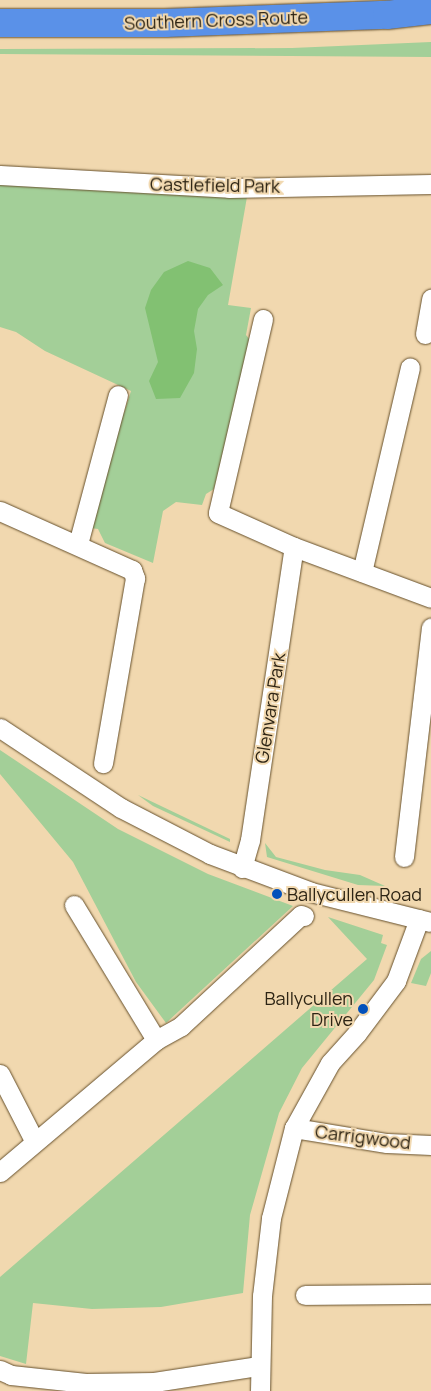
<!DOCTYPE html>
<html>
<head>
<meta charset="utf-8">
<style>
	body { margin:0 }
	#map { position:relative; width:431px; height:1391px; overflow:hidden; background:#f1d8af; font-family:Manrope,sans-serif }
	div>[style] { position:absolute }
	.green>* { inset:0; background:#a3cf98 }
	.forest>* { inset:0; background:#82c172 }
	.roads { filter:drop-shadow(0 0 1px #66502c) drop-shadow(0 0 1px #66502c) }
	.minor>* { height:19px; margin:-9.5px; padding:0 9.5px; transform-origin:9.5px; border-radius:9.5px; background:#fff }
	.highway>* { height:28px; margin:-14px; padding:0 14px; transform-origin:14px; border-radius:14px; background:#5a91e8 }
	.dots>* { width:14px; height:14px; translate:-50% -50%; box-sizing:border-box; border:2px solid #f1d8af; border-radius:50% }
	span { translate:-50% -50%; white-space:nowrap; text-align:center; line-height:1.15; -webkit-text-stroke:4px #f1d8af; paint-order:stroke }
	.street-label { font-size:18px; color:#2d2414 }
	.poi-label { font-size:18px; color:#2d2414 }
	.left { translate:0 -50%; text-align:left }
	.right { translate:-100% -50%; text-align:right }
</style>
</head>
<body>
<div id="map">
	<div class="green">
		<div style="clip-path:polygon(431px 42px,431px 57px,0 54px,0 49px,292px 48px)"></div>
		<div style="clip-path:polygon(0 182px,247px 197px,228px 305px,251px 308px,246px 335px,250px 340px,214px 489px,206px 494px,202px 505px,176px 502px,163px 511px,153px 563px,105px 543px,98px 529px,90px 528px,120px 414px,124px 413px,131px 391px,45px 351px,16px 332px,0 327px)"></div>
		<div style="clip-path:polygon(0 750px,118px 829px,208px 874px,293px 906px,166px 1023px,136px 982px,73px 862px,0 774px)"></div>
		<div style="clip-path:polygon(138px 795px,230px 839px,230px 842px,153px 806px)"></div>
		<div style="clip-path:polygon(265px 843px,276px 857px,325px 870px,360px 875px,385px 886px,358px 885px,267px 857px)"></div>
		<div style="clip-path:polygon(328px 917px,383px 935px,381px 943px,387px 945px,374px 980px,302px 1068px,279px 1113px,250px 1215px,243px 1293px,161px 1307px,92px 1309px,33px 1303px,26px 1364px,0 1356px,0 1277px,367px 959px)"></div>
		<div style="clip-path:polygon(431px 951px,431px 973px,426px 986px,411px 983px,421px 959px)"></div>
	</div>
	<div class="forest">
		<div style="clip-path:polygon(188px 261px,210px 268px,223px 285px,208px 295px,198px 309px,194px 331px,197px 349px,194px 373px,180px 398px,156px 399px,149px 381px,158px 362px,145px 308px,151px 290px,164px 272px)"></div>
	</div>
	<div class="roads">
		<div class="minor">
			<div style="left:0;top:175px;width:229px;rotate:3.2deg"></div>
			<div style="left:229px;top:188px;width:202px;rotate:-1.1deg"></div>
			<div style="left:263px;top:319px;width:199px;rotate:103.1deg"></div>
			<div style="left:218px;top:513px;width:83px;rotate:24.1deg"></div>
			<div style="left:425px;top:334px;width:36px;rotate:-80deg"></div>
			<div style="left:0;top:511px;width:145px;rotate:24.1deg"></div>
			<div style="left:132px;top:570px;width:9px;rotate:69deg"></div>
			<div style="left:135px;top:578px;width:188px;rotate:99.8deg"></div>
			<div style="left:78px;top:544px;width:154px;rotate:-75deg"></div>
			<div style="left:362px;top:572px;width:210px;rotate:-76.8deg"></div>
			<div style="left:0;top:728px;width:145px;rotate:33.5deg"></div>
			<div style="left:121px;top:808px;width:100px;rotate:27.3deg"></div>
			<div style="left:210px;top:854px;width:108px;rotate:20.6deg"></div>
			<div style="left:311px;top:892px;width:123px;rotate:14.1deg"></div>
			<div style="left:404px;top:857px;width:231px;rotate:-83.3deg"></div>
			<div style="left:242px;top:868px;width:29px;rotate:-74deg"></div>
			<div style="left:250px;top:840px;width:296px;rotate:-81.5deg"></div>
			<div style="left:294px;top:547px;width:146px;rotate:20.4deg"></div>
			<div style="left:74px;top:905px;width:158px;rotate:58.7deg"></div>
			<div style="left:0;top:1074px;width:76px;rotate:62.8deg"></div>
			<div style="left:294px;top:1128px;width:94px;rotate:9.2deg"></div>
			<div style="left:387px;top:1143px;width:44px;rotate:2.6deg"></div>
			<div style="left:0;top:1172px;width:204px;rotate:-40.2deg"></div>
			<div style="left:156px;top:1040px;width:29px;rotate:-29deg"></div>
			<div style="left:181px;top:1026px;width:163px;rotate:-42.8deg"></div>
			<div style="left:301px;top:915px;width:3px;rotate:18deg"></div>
			<div style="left:305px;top:1295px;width:126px;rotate:-0.5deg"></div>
			<div style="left:0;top:1370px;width:12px;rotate:24deg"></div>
			<div style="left:11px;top:1375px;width:75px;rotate:6.1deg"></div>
			<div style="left:86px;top:1383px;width:68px;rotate:-0.8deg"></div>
			<div style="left:154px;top:1382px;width:106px;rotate:-8.7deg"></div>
			<div style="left:260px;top:1391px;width:95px;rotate:-88.8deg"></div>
			<div style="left:262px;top:1296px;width:79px;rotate:-83.4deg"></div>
			<div style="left:271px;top:1218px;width:93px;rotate:-75.7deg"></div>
			<div style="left:294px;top:1128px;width:74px;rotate:-61deg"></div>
			<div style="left:330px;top:1063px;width:40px;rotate:-48deg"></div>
			<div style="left:357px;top:1033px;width:65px;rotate:-53.1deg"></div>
			<div style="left:396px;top:981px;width:66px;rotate:-69.6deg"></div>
		</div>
		<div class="highway">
			<div style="left:0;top:23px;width:165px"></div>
			<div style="left:165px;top:23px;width:222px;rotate:-2.1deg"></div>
			<div style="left:387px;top:15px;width:44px;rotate:-6.5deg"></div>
		</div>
	</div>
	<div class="dots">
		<div style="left:277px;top:894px;background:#0351bb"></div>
		<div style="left:363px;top:1009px;background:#0351bb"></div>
	</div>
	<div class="street-label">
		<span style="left:216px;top:20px;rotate:-2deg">Southern Cross Route</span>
		<span style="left:215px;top:185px;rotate:1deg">Castlefield Park</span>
		<span style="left:270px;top:708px;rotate:-81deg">Glenvara Park</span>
		<span style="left:363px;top:1137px;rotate:7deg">Carrigwood</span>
	</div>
	<div class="poi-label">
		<span class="left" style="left:287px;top:894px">Ballycullen Road</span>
		<span class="right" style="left:353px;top:1009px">Ballycullen<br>Drive</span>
	</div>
</div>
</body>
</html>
